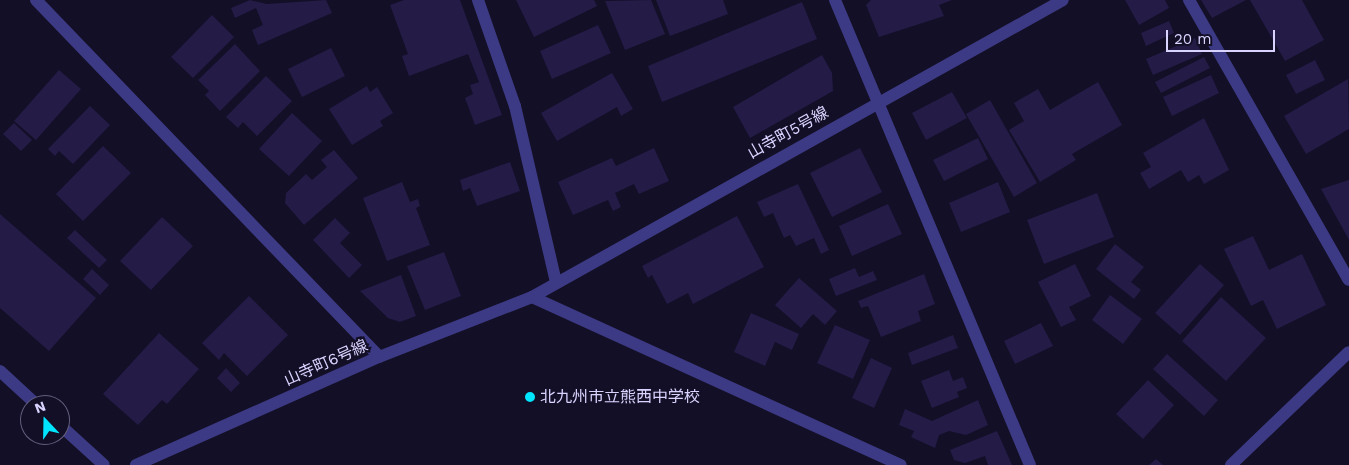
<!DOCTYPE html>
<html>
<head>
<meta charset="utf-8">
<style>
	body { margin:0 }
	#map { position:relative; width:1349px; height:465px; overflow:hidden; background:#130f26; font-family:"Work Sans","Noto Sans JP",sans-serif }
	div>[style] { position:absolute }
	.building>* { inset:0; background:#241b47 }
	.street>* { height:12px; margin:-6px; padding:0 6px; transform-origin:6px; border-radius:6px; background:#3d3a85 }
	.dots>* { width:14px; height:14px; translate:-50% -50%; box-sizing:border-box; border:2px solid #130f26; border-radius:50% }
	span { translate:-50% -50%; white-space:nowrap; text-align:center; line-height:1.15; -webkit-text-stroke:4.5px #130f26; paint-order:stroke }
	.street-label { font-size:16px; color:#d9d4ff }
	.poi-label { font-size:16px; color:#d9d4ff }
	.left { translate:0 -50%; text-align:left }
	.north { position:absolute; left:20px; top:395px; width:50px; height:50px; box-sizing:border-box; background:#130f26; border:1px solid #625e7d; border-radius:50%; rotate:339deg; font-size:14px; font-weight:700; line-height:20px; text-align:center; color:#d9d4ff }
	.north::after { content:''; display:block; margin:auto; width:18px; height:22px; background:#00e5ff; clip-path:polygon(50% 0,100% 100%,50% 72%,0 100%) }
	.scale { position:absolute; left:1166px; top:30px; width:109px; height:22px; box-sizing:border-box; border:2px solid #d9d4ff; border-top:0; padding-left:6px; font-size:15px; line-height:18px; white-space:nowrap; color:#d9d4ff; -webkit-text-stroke:4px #130f26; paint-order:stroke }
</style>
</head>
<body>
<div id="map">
	<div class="building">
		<div style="clip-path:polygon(250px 0,267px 4px,326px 0,332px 13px,258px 45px,252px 30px,263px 25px,256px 8px,235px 18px,231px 8px)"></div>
		<div style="clip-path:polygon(404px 0,460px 0,502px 115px,475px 125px,465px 98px,473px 94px,470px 85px,479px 82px,468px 54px,409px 76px,402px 56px,408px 54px,390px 5px)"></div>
		<div style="clip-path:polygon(516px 0,594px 0,597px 6px,534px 37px)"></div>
		<div style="clip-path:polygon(651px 0,665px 34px,625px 50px,605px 1px)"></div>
		<div style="clip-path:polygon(656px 0,723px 0,728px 14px,670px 36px)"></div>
		<div style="clip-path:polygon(871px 0,952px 0,939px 5px,944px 16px,879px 37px,866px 5px)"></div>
		<div style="clip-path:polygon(1125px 0,1165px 0,1169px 8px,1139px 25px)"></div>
		<div style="clip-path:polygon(1201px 0,1246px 0,1212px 18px)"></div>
		<div style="clip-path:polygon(1250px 0,1302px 0,1324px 40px,1285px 61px)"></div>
		<div style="clip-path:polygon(802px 2px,817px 39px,662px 102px,648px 66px)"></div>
		<div style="clip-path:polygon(212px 15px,234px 37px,193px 78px,171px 57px)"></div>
		<div style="clip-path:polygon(1169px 21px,1174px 33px,1146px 46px,1141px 33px)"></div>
		<div style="clip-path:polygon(598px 25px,611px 53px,552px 79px,540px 51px)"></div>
		<div style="clip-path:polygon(1195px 38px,1202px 54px,1153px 75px,1146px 59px)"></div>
		<div style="clip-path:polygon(235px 44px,260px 71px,220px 111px,205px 95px,209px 91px,198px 80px)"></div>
		<div style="clip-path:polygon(331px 48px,345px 76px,302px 97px,288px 69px)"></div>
		<div style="clip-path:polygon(822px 55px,832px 73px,833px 91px,750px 138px,733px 107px)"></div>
		<div style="clip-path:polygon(1204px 57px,1210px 68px,1161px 93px,1155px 82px)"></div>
		<div style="clip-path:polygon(1315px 60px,1325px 80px,1296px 94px,1286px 75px)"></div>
		<div style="clip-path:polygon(59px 70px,81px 89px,36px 140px,14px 121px)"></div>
		<div style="clip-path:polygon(612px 73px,633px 109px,621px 116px,617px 107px,557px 141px,541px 113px)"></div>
		<div style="clip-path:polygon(1211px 75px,1219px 93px,1172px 116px,1163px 97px)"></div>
		<div style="clip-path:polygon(266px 76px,292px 101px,257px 136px,243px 122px,238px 128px,226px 117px)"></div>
		<div style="clip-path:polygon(1348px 79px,1349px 129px,1306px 154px,1284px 116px)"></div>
		<div style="clip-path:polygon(1098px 82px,1122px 125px,1072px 154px,1076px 160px,1040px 182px,1009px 130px,1024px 121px,1014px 103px,1038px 89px,1050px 110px)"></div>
		<div style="clip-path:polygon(367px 86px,370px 92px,377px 87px,393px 113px,380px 121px,383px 126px,352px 145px,329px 109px)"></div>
		<div style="clip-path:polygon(952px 92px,967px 118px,926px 140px,912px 113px)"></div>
		<div style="clip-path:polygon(990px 100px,1037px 183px,1014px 197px,966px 114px)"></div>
		<div style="clip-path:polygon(90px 106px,110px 125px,73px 164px,59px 151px,55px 156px,48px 149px)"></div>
		<div style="clip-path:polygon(292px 113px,322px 141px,289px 176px,259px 149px)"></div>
		<div style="clip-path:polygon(1204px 118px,1229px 170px,1204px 184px,1199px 175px,1188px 182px,1181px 170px,1149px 189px,1140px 173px,1151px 167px,1143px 153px)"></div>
		<div style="clip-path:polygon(14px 123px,32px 140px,21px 151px,3px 134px)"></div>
		<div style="clip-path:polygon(978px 138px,988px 159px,944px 181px,933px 160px)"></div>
		<div style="clip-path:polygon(103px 146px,131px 173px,83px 221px,56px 194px)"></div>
		<div style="clip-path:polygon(654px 148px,669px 181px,639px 194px,634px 184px,615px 193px,621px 207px,613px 211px,608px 200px,573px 215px,558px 182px,612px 158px,616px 166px)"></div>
		<div style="clip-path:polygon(860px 148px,882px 192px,832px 217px,810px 173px)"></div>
		<div style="clip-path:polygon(334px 150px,358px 178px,304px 225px,285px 203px,286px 193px,306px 174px,312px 180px,327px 167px,321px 160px)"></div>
		<div style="clip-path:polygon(510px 162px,520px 191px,477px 206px,470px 188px,463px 191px,460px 180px)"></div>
		<div style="clip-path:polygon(1349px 180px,1349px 240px,1321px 189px)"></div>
		<div style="clip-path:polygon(402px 182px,410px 202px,418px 199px,420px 206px,416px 208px,430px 245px,387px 261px,363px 198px)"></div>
		<div style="clip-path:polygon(998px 182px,1010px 212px,961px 232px,949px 203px)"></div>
		<div style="clip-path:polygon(798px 184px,829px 250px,821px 254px,814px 238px,796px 246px,790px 235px,784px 238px,773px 213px,764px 217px,757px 202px)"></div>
		<div style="clip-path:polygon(1097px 193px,1114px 237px,1044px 264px,1027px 220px)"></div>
		<div style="clip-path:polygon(888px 204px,902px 234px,852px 256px,839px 226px)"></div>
		<div style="clip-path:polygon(0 214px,96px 298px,49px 351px,0 308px)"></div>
		<div style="clip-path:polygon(737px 216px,764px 267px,693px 304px,688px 293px,667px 304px,652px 275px,648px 278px,642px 266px)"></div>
		<div style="clip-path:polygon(162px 217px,193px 246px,151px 290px,120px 261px)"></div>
		<div style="clip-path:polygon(335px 218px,350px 233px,340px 243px,362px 265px,349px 278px,313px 240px)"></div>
		<div style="clip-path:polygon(75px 230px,107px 260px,99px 268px,67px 238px)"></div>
		<div style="clip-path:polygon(1253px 236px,1269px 270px,1302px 254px,1326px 305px,1277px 329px,1263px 300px,1251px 306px,1224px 249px)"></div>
		<div style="clip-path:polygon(1115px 244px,1144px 267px,1131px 282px,1141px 290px,1134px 299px,1096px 269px)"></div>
		<div style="clip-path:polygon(444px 252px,461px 296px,425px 310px,407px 266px)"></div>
		<div style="clip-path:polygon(1075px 264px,1091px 296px,1069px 307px,1076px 320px,1061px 327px,1038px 282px)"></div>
		<div style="clip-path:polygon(1200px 264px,1224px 285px,1180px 335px,1155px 313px)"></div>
		<div style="clip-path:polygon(855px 268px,859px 277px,873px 271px,877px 280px,836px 296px,829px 279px)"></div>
		<div style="clip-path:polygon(92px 269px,109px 285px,100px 295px,83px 279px)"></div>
		<div style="clip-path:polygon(924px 274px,935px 304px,918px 311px,921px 321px,881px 337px,868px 306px,861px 308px,858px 301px)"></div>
		<div style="clip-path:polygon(401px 275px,416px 316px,400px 322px,388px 318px,360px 291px)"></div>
		<div style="clip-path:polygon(799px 278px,837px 311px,825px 325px,813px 314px,801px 328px,775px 305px)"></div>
		<div style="clip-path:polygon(1110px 295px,1142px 319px,1123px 344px,1092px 320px)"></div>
		<div style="clip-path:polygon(249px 296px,288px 335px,247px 376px,224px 353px,219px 360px,202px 343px)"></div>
		<div style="clip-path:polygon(1221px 297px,1266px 338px,1226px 381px,1182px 341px)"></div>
		<div style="clip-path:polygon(751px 313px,799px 334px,792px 350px,775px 342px,765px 366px,734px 352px)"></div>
		<div style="clip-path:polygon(1041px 323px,1053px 346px,1015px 364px,1004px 341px)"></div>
		<div style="clip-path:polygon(835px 325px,870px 340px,853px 379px,817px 363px)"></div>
		<div style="clip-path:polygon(159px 333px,199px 369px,167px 404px,162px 400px,138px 425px,103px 394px)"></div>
		<div style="clip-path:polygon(953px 335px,958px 348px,912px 365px,908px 353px)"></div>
		<div style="clip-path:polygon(1167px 354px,1218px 400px,1204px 416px,1153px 369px)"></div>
		<div style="clip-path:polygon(871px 358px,892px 368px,874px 408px,852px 398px)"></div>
		<div style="clip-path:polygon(226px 368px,240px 383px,231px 392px,217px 378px)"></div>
		<div style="clip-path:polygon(949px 370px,953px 381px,963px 377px,967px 388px,957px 392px,959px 397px,932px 408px,921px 381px)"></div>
		<div style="clip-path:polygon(1148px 380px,1174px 405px,1143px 439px,1116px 414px)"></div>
		<div style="clip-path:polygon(978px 400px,988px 425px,966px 435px,949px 431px,939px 435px,935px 448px,911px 437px,914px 431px,899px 425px,905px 409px,932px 421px)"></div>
		<div style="clip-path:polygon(997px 431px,1012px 465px,988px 465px,985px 456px,965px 463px,954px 460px,950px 450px)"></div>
		<div style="clip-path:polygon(1156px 459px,1163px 465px,1149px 465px)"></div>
	</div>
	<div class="street">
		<div style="left:36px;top:0;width:495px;rotate:46.1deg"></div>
		<div style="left:478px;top:0;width:112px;rotate:70.8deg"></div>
		<div style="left:515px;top:106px;width:181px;rotate:76.9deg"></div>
		<div style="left:835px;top:0;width:504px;rotate:67.25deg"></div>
		<div style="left:1189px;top:0;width:322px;rotate:60.3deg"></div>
		<div style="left:532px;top:297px;width:405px;rotate:24.5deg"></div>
		<div style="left:0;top:371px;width:50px;rotate:42.6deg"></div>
		<div style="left:60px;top:425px;width:59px;rotate:42.3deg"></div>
		<div style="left:136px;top:465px;width:266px;rotate:-24deg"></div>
		<div style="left:379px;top:357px;width:164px;rotate:-21.4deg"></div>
		<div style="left:532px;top:297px;width:608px;rotate:-29.22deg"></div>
		<div style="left:1231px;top:465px;width:163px;rotate:-43.8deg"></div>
	</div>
	<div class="dots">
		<div style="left:530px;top:397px;background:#00e5ff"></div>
	</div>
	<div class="street-label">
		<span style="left:788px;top:133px;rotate:-29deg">山寺町5号線</span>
		<span style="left:326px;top:363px;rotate:-24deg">山寺町6号線</span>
	</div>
	<div class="poi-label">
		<span class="left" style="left:540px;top:397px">北九州市立熊西中学校</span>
	</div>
	<div class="north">N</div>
	<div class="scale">20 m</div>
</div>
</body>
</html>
